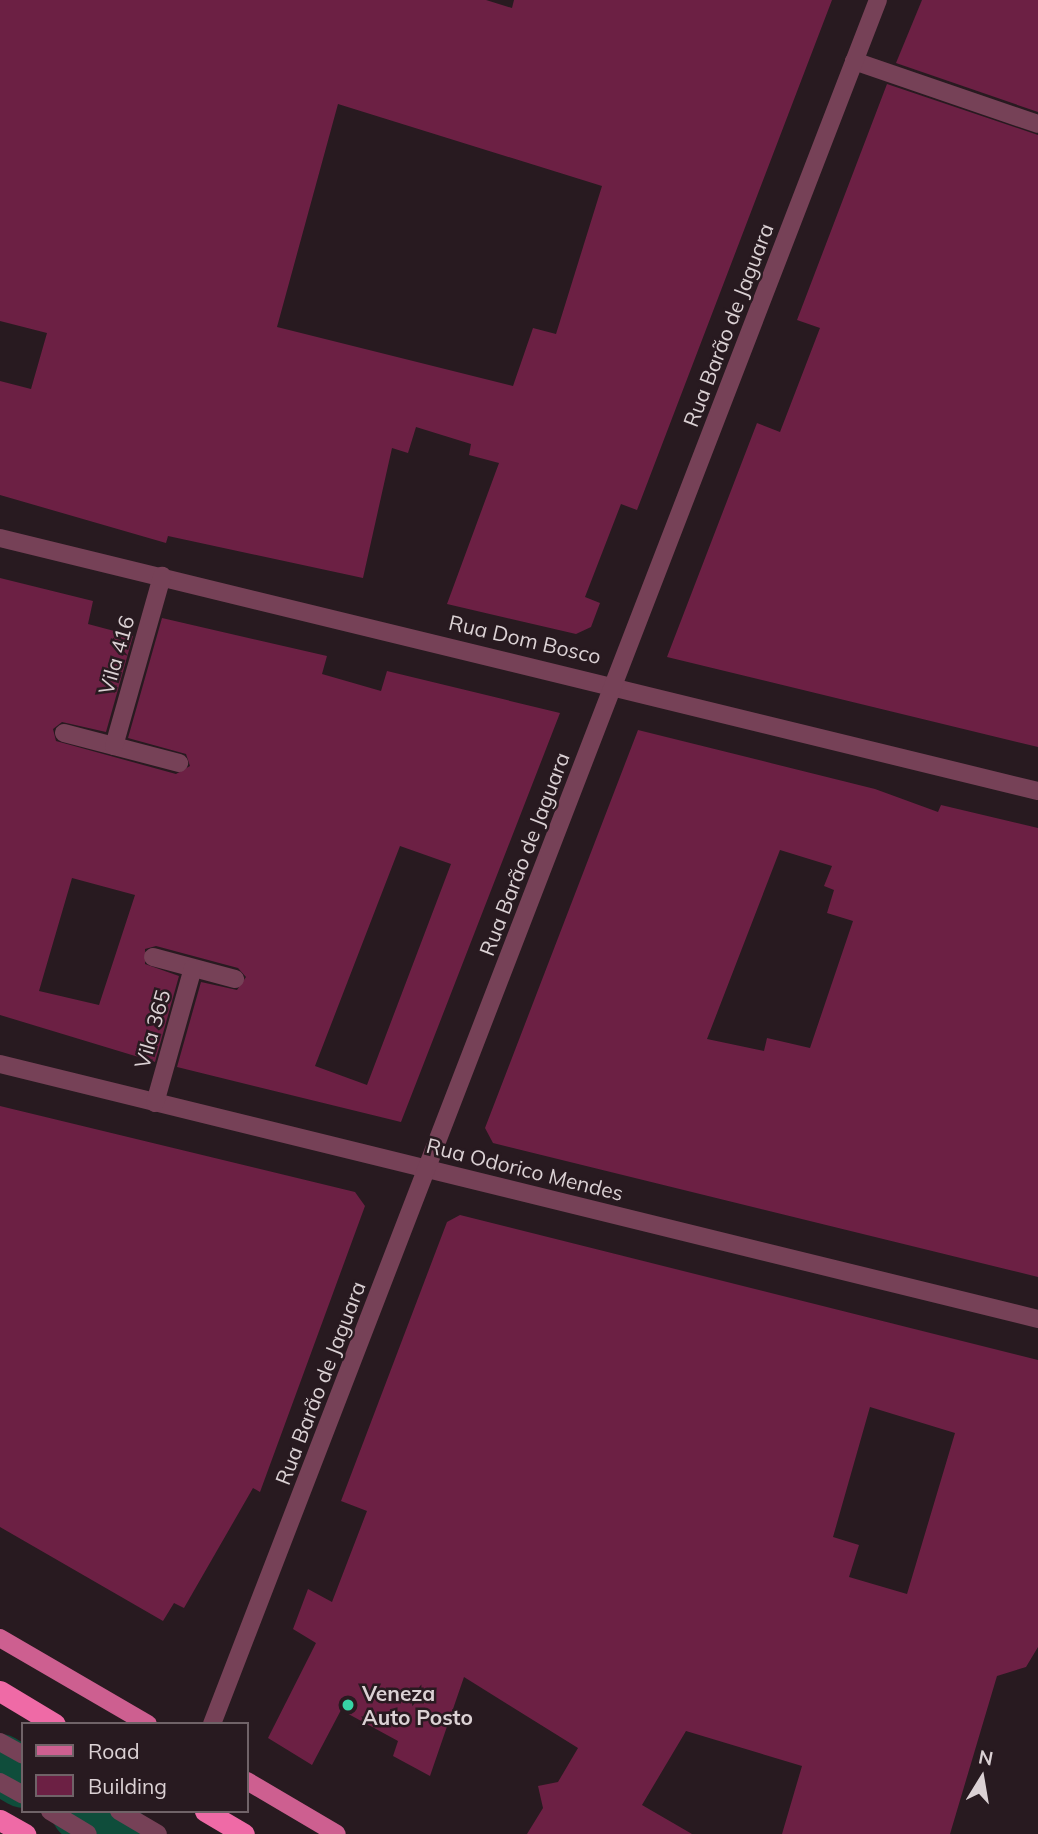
<!DOCTYPE html>
<html>
<head>
<meta charset="utf-8">
<style>
	body { margin:0 }
	#map { position:relative; width:1038px; height:1834px; overflow:hidden; background:#281a20; font-family:Mulish,sans-serif }
	div>[style] { position:absolute }
	.river>* { height:60px; margin:-30px; padding:0 30px; transform-origin:30px; border-radius:30px; background:#0f4d3b }
	.building>* { inset:0; background:#6c2044 }
	.minor>* { height:18px; margin:-9px; padding:0 9px; transform-origin:9px; border-radius:9px; background:#764157 }
	.major>* { height:18px; margin:-9px; padding:0 9px; transform-origin:9px; border-radius:9px; background:#cd5f90 }
	.highway>* { height:21px; margin:-10.5px; padding:0 10.5px; transform-origin:10.5px; border-radius:10.5px; background:#ef6aa6 }
	.dots>* { width:19px; height:19px; translate:-50% -50%; box-sizing:border-box; border:4px solid #281a20; border-radius:50% }
	span { translate:-50% -50%; white-space:nowrap; text-align:center; line-height:1.15; -webkit-text-stroke:5px #281a20; paint-order:stroke }
	.street-label { font-size:21px; color:#dbd1d4 }
	.poi-label { font-size:21px; color:#dbd1d4; font-weight:700 }
	.left { translate:0 -50%; text-align:left }
	.legend { position:absolute; left:21px; top:1722px; width:228px; height:91px; box-sizing:border-box; background:#281a20; border:2px solid #706368; margin:0; padding:9px 12px; list-style:none; font-size:21px; color:#dbd1d4 }
	.legend li { display:flex; align-items:center; gap:14px; height:35px }
	.legend b { width:35px; border:2px solid #706368 }
	.north { position:absolute; left:947px; top:1743px; width:70px; height:70px; -webkit-text-stroke:5px #281a20; paint-order:stroke; rotate:11deg; font-size:19px; font-weight:700; line-height:28px; text-align:center; color:#dbd1d4 }
	.north::after { content:''; display:block; margin:auto; width:24px; height:32px; background:#dbd1d4; clip-path:polygon(50% 0,100% 100%,50% 72%,0 100%) }
</style>
</head>
<body>
<div id="map">
	<div class="river">
		<div style="left:0;top:1764px;width:27px;rotate:31deg"></div>
		<div style="left:81px;top:1811px;width:45px;rotate:30.5deg"></div>
	</div>
	<div class="building">
		<div style="clip-path:polygon(evenodd,0 0,486px 0,512px 8px,514px 0,832px 0,637px 510px,621px 504px,585px 597px,600px 603px,591px 627px,576px 634px,447px 604px,499px 463px,469px 455px,471px 444px,416px 427px,408px 453px,392px 448px,363px 578px,168px 536px,166px 543px,0 495px,0 381px,31px 389px,47px 333px,0 321px,0 0,338px 104px,602px 186px,556px 334px,533px 328px,513px 386px,277px 327px,338px 104px)"></div>
		<div style="clip-path:polygon(922px 0,1038px 0,1038px 112px,896px 63px)"></div>
		<div style="clip-path:polygon(887px 84px,1038px 135px,1038px 747px,667px 657px,757px 423px,780px 432px,820px 328px,797px 320px)"></div>
		<div style="clip-path:polygon(evenodd,0 578px,93px 601px,88px 624px,133px 636px,106px 732px,62px 722px,53px 729px,56px 741px,176px 774px,190px 766px,186px 754px,128px 738px,162px 618px,327px 656px,322px 674px,381px 691px,387px 671px,560px 713px,401px 1122px,177px 1067px,201px 982px,237px 990px,246px 977px,238px 968px,156px 946px,145px 949px,145px 964px,179px 976px,155px 1062px,0 1015px,0 578px,400px 846px,451px 864px,367px 1085px,315px 1066px,400px 846px,0 578px,72px 878px,135px 895px,99px 1005px,39px 991px,72px 878px)"></div>
		<div style="clip-path:polygon(evenodd,638px 730px,875px 789px,938px 812px,941px 805px,1038px 828px,1038px 1277px,493px 1143px,485px 1128px,638px 730px,780px 850px,832px 866px,824px 886px,834px 890px,827px 913px,853px 921px,810px 1048px,767px 1038px,764px 1051px,707px 1039px,780px 850px)"></div>
		<div style="clip-path:polygon(0 1106px,355px 1192px,365px 1206px,260px 1492px,253px 1488px,184px 1608px,174px 1603px,163px 1621px,0 1527px)"></div>
		<div style="clip-path:polygon(evenodd,460px 1215px,1038px 1360px,1038px 1647px,1026px 1667px,997px 1676px,950px 1834px,782px 1834px,802px 1766px,686px 1731px,642px 1805px,692px 1834px,527px 1834px,543px 1808px,538px 1786px,558px 1782px,578px 1748px,464px 1677px,430px 1776px,393px 1756px,398px 1741px,341px 1710px,312px 1765px,268px 1738px,316px 1643px,293px 1629px,308px 1589px,332px 1602px,367px 1511px,341px 1501px,447px 1222px,460px 1215px,870px 1407px,955px 1433px,907px 1594px,849px 1577px,859px 1545px,833px 1537px,870px 1407px)"></div>
	</div>
	<div class="minor">
		<div style="left:854px;top:61px;width:194px;rotate:18.9deg"></div>
		<div style="left:0;top:538px;width:1068px;rotate:13.7deg"></div>
		<div style="left:64px;top:733px;width:119px;rotate:14.6deg"></div>
		<div style="left:114px;top:746px;width:177px;rotate:-74.2deg"></div>
		<div style="left:153px;top:957px;width:85px;rotate:15deg"></div>
		<div style="left:0;top:1064px;width:1069px;rotate:13.8deg"></div>
		<div style="left:155px;top:1103px;width:140px;rotate:-74.3deg"></div>
		<div style="left:212px;top:1724px;width:1848px;rotate:-68.88deg"></div>
		<div style="left:0;top:1742px;width:26px;rotate:29deg"></div>
		<div style="left:0;top:1782px;width:26px;rotate:29deg"></div>
		<div style="left:50px;top:1811px;width:44px;rotate:31.2deg"></div>
		<div style="left:119px;top:1811px;width:45px;rotate:30.5deg"></div>
	</div>
	<div class="major">
		<div style="left:0;top:1638px;width:171px;rotate:30.2deg"></div>
		<div style="left:247px;top:1781px;width:104px;rotate:30.5deg"></div>
	</div>
	<div class="highway">
		<div style="left:0;top:1691px;width:64px;rotate:31deg"></div>
		<div style="left:205px;top:1811px;width:45px;rotate:30.5deg"></div>
		<div style="left:0;top:1820px;width:29px;rotate:29deg"></div>
	</div>
	<div class="dots">
		<div style="left:348px;top:1705px;background:#37d4a6"></div>
	</div>
	<div class="street-label">
		<span style="left:728px;top:325px;rotate:-69deg">Rua Barão de Jaguara</span>
		<span style="left:525px;top:639px;rotate:13deg">Rua Dom Bosco</span>
		<span style="left:116px;top:655px;rotate:-74deg">Vila 416</span>
		<span style="left:524px;top:854px;rotate:-69deg">Rua Barão de Jaguara</span>
		<span style="left:152px;top:1029px;rotate:-74deg">Vila 365</span>
		<span style="left:525px;top:1169px;rotate:14deg">Rua Odorico Mendes</span>
		<span style="left:320px;top:1383px;rotate:-69deg">Rua Barão de Jaguara</span>
	</div>
	<div class="poi-label">
		<span class="left" style="left:362px;top:1705px">Veneza<br>Auto Posto</span>
	</div>
	<ul class="legend">
	<li><b style="height:9px;background:#cd5f90"></b>Road</li>
	<li><b style="height:19px;background:#6c2044"></b>Building</li>
	</ul>
	<div class="north">N</div>
</div>
</body>
</html>
